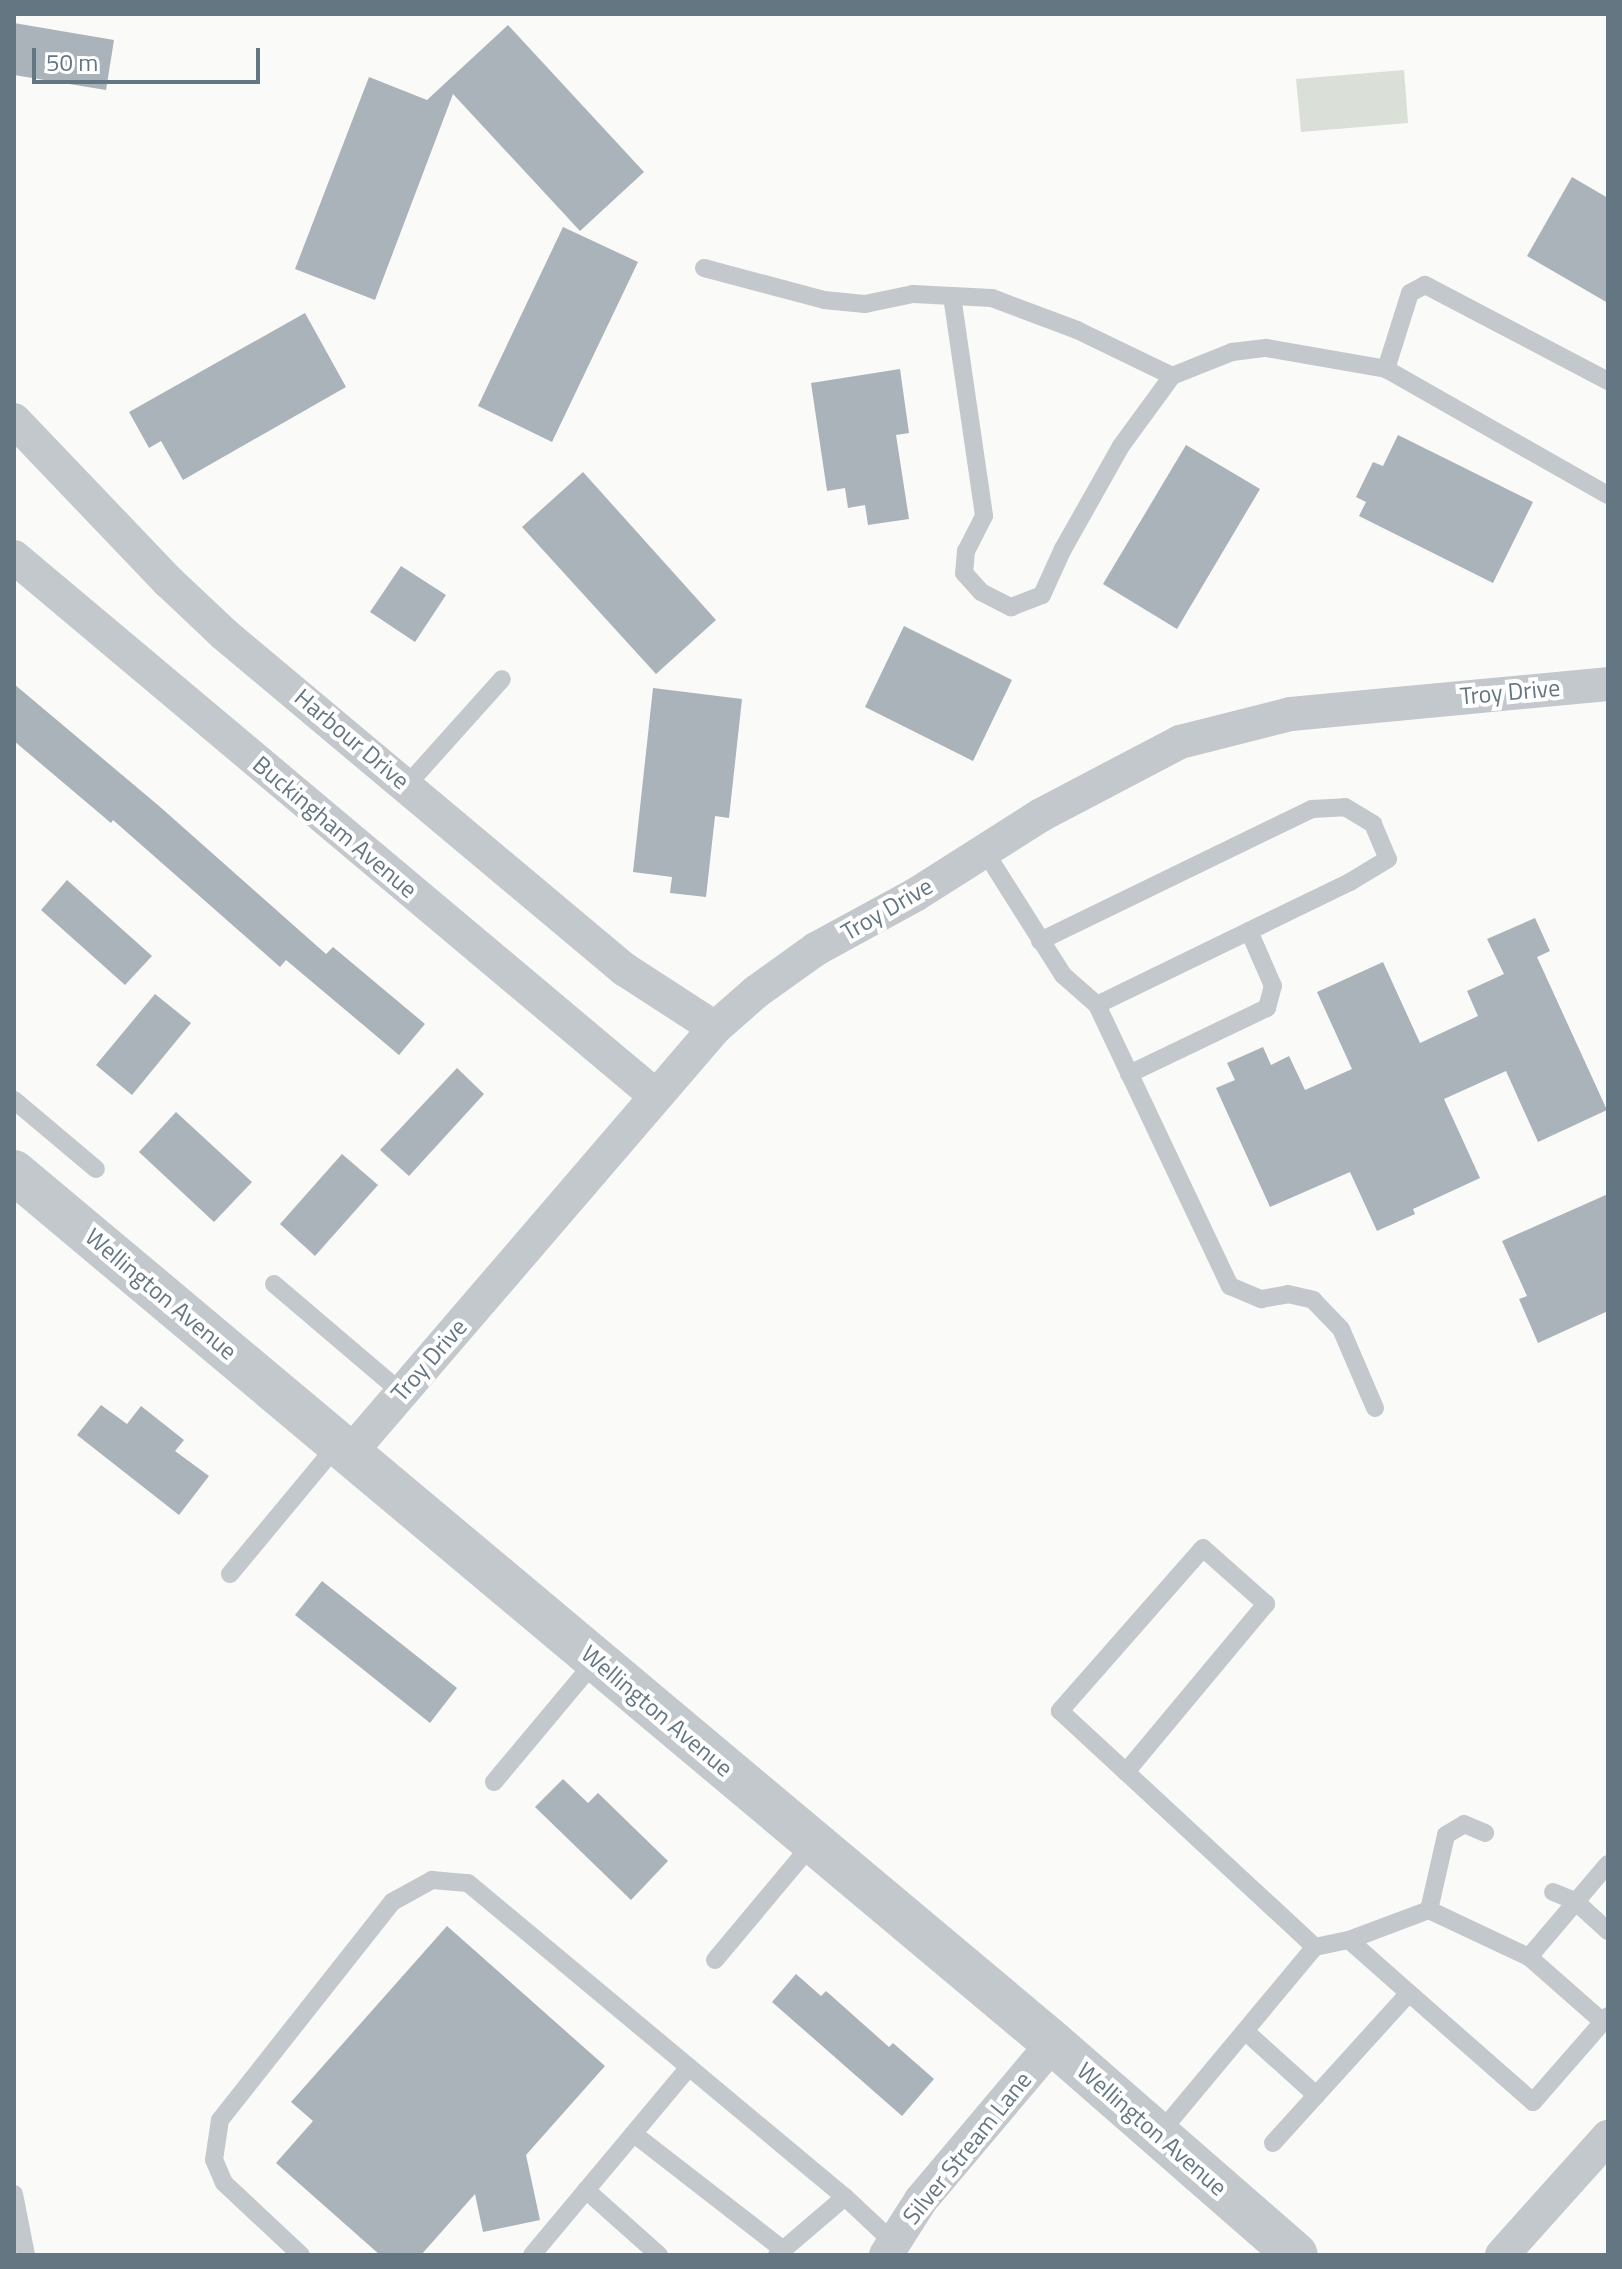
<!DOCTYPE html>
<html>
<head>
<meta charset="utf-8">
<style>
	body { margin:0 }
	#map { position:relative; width:1622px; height:2269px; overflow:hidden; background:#fafaf8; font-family:"Titillium Web",sans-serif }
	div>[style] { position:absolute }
	.green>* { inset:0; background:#dadfd7 }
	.building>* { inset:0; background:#aab3b9 }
	.service>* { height:18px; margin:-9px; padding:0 9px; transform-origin:9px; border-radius:9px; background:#c3c8cc }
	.minor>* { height:34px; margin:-17px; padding:0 17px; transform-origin:17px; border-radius:17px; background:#c3c8cc }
	.tertiary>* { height:44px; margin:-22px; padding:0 22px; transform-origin:22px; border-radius:22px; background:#c3c8cc }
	span { translate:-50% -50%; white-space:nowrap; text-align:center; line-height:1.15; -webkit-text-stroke:8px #fff; paint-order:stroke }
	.street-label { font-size:24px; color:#657683 }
	.frame { position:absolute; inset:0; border:16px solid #657683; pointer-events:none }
	.scale { position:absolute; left:32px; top:48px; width:228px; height:36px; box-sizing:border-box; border:4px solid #657683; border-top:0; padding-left:10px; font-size:24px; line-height:28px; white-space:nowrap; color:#657683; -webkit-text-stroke:6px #fff; paint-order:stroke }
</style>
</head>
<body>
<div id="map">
	<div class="green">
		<div style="clip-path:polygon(1404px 70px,1408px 123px,1301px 132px,1296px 79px)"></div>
	</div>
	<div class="building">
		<div style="clip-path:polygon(14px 23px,114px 40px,106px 90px,14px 75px)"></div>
		<div style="clip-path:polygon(508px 25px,644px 172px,580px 231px,453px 94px,375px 300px,295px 269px,369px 77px,427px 100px)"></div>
		<div style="clip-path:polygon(1572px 177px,1608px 198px,1608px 303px,1527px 256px)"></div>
		<div style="clip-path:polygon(563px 227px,638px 262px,552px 442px,478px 406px)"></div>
		<div style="clip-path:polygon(305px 313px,346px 387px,183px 480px,161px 441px,149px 448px,129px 412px)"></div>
		<div style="clip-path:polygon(900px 369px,909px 433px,896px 435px,909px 519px,868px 525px,865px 505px,848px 508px,845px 488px,827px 491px,811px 383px)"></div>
		<div style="clip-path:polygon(1398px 435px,1533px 502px,1493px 583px,1359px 516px,1366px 502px,1356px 497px,1373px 462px,1383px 466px)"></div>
		<div style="clip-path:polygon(1186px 445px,1260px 489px,1177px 629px,1103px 584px)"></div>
		<div style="clip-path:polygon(583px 472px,716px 620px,656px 674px,522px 527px)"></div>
		<div style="clip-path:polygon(401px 566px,446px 595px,415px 642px,370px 612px)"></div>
		<div style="clip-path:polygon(904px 626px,1012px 680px,973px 761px,865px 707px)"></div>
		<div style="clip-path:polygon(14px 684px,159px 806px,326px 954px,333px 947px,425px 1024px,399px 1055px,286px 960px,280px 967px,113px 820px,111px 823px,14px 741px)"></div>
		<div style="clip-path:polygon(653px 688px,742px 699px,729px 818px,715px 816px,706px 897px,670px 893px,672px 877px,633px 872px)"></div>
		<div style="clip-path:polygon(67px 880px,152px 956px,125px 985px,41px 910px)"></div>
		<div style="clip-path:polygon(1535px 918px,1550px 951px,1537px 957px,1607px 1110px,1538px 1142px,1506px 1071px,1444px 1099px,1480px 1178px,1413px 1209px,1415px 1214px,1377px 1231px,1350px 1172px,1270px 1207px,1216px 1088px,1235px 1080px,1227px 1063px,1263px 1047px,1271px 1065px,1289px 1056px,1305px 1090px,1352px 1069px,1317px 992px,1383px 962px,1420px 1043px,1478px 1016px,1467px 991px,1504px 974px,1487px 939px)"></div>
		<div style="clip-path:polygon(155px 994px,191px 1023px,132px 1095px,96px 1065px)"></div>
		<div style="clip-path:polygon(457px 1068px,484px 1094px,409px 1176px,380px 1150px)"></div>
		<div style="clip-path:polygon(176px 1112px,252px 1182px,214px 1222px,139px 1152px)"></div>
		<div style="clip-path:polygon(342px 1154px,378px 1185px,315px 1256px,280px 1224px)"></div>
		<div style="clip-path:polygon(1608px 1194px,1608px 1311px,1538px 1343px,1519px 1299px,1527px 1296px,1502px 1241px)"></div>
		<div style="clip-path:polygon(101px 1405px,127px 1424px,141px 1406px,184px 1440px,175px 1451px,209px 1476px,179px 1515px,77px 1435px)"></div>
		<div style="clip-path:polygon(322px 1581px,457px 1688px,430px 1723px,295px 1615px)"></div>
		<div style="clip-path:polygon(563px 1779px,588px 1803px,598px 1793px,668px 1861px,631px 1900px,535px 1807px)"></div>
		<div style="clip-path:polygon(447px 1926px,605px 2066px,526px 2155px,540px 2220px,483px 2232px,475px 2194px,421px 2255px,380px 2255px,276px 2163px,313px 2121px,291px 2102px)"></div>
		<div style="clip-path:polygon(796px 1974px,821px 1996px,826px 1991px,889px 2047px,893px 2043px,934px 2079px,902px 2116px,772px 2002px)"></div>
	</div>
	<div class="service">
		<div style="left:704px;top:268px;width:124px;rotate:14.9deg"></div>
		<div style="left:824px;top:300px;width:41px;rotate:5.6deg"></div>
		<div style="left:865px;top:304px;width:49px;rotate:-11.8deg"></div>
		<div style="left:913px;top:294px;width:79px;rotate:2.9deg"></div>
		<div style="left:992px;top:298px;width:91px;rotate:20.6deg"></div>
		<div style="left:1077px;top:330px;width:106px;rotate:25.8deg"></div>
		<div style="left:1172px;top:376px;width:65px;rotate:-21.8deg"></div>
		<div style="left:1232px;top:352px;width:34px;rotate:-7deg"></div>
		<div style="left:1266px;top:348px;width:122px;rotate:9.9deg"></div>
		<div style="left:952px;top:296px;width:222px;rotate:81.7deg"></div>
		<div style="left:984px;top:516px;width:39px;rotate:117deg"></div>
		<div style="left:966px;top:551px;width:22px;rotate:95deg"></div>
		<div style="left:964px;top:573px;width:25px;rotate:48deg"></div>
		<div style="left:981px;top:592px;width:34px;rotate:27deg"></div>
		<div style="left:1011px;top:607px;width:33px;rotate:-21deg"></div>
		<div style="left:1042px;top:595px;width:51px;rotate:-65.5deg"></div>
		<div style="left:1063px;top:549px;width:118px;rotate:-60.6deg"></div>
		<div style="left:1121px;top:446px;width:87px;rotate:-53.9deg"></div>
		<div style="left:1608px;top:381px;width:207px;rotate:-152.3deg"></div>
		<div style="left:1425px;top:285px;width:17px;rotate:152deg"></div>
		<div style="left:1410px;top:293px;width:80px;rotate:107.5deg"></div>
		<div style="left:1386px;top:369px;width:255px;rotate:29.6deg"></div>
		<div style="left:407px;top:785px;width:142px;rotate:-48.1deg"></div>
		<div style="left:984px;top:850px;width:148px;rotate:57.7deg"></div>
		<div style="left:1063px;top:975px;width:45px;rotate:41.4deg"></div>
		<div style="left:1097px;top:1005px;width:311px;rotate:64.7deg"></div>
		<div style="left:1230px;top:1286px;width:34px;rotate:23deg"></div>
		<div style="left:1261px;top:1299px;width:27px;rotate:-10deg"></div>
		<div style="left:1288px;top:1294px;width:26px;rotate:13deg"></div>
		<div style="left:1313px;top:1300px;width:40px;rotate:46deg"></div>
		<div style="left:1341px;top:1329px;width:86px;rotate:66.7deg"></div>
		<div style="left:1040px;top:941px;width:302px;rotate:-25.9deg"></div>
		<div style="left:1312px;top:809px;width:33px;rotate:-3deg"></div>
		<div style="left:1345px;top:807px;width:33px;rotate:31deg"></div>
		<div style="left:1373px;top:824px;width:38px;rotate:67deg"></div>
		<div style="left:1388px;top:859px;width:44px;rotate:148.8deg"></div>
		<div style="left:1350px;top:882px;width:281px;rotate:154.1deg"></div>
		<div style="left:1129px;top:1074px;width:153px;rotate:-25.6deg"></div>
		<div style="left:1267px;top:1008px;width:23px;rotate:-75deg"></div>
		<div style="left:1273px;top:986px;width:60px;rotate:-113.6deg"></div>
		<div style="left:14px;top:1100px;width:107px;rotate:40.1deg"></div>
		<div style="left:274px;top:1284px;width:167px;rotate:40.4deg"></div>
		<div style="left:230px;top:1574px;width:169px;rotate:-50.3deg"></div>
		<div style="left:1126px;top:1772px;width:219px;rotate:-50.2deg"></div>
		<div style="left:1266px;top:1604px;width:84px;rotate:-138.4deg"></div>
		<div style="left:1203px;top:1548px;width:217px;rotate:131.3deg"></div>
		<div style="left:1060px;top:1711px;width:90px;rotate:42.7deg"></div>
		<div style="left:1126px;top:1772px;width:258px;rotate:42.8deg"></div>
		<div style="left:1315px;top:1947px;width:35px;rotate:-12deg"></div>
		<div style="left:1349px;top:1940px;width:85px;rotate:-20.6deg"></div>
		<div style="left:1429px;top:1910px;width:110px;rotate:25.2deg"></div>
		<div style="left:1529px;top:1957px;width:122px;rotate:-49.7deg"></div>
		<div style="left:494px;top:1782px;width:159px;rotate:-50.1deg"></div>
		<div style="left:1553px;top:1892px;width:24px;rotate:22deg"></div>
		<div style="left:1575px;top:1901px;width:45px;rotate:42.3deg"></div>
		<div style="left:1429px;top:1910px;width:77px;rotate:-77.2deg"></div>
		<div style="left:1446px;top:1835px;width:21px;rotate:-31deg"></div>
		<div style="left:1464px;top:1824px;width:23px;rotate:23deg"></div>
		<div style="left:1349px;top:1940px;width:80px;rotate:41.5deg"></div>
		<div style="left:1529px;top:1957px;width:98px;rotate:41.3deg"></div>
		<div style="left:715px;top:1960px;width:153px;rotate:-50.1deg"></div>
		<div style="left:1245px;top:2031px;width:96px;rotate:42deg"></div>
		<div style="left:634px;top:2134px;width:186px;rotate:37.8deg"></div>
		<div style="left:1159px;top:2134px;width:244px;rotate:-50.2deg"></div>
		<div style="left:1273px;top:2143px;width:202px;rotate:-47.8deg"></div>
		<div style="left:1409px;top:1993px;width:165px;rotate:41.3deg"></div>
		<div style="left:1533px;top:2102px;width:114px;rotate:-48.9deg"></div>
		<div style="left:586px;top:2190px;width:98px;rotate:41.7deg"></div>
		<div style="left:14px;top:2194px;width:62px;rotate:78.9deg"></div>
		<div style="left:301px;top:2255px;width:105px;rotate:-136.9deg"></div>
		<div style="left:224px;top:2183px;width:25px;rotate:-113deg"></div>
		<div style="left:214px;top:2160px;width:40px;rotate:-81.5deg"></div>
		<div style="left:220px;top:2120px;width:278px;rotate:-51.7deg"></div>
		<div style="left:392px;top:1902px;width:46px;rotate:-28.8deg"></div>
		<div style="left:432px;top:1880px;width:36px;rotate:5deg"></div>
		<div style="left:468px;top:1883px;width:491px;rotate:39.8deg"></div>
		<div style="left:845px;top:2197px;width:66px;rotate:43.2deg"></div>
		<div style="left:532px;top:2255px;width:245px;rotate:-50.1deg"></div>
		<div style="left:777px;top:2255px;width:89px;rotate:-40.5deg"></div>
	</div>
	<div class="minor">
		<div style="left:14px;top:420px;width:224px;rotate:46.3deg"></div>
		<div style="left:169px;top:582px;width:76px;rotate:43.4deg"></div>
		<div style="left:224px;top:634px;width:522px;rotate:39.95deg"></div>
		<div style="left:624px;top:969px;width:108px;rotate:33deg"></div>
		<div style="left:14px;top:557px;width:838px;rotate:40.02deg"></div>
		<div style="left:350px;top:1453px;width:560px;rotate:-49.34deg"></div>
		<div style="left:715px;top:1028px;width:55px;rotate:-41.3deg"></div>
		<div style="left:756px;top:992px;width:74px;rotate:-35.6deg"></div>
		<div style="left:816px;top:949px;width:113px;rotate:-28.6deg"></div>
		<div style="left:915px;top:895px;width:149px;rotate:-32.4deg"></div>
		<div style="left:1041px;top:815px;width:157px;rotate:-27.7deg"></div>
		<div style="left:1180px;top:742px;width:114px;rotate:-14.2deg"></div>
		<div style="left:1291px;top:714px;width:318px;rotate:-5.4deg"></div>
		<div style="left:886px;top:2255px;width:65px;rotate:-57.5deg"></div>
		<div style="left:921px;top:2200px;width:205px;rotate:-49.9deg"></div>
		<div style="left:1502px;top:2255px;width:159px;rotate:-48.1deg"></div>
	</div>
	<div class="tertiary">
		<div style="left:14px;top:1172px;width:1356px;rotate:39.97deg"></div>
		<div style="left:1053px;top:2043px;width:322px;rotate:41.1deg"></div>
	</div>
	<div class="street-label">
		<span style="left:1510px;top:692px;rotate:-5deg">Troy Drive</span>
		<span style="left:352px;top:739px;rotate:40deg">Harbour Drive</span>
		<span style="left:335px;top:827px;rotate:40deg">Buckingham Avenue</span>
		<span style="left:887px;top:909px;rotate:-30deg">Troy Drive</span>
		<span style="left:161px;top:1294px;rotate:40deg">Wellington Avenue</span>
		<span style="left:429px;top:1360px;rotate:-49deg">Troy Drive</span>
		<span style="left:657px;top:1711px;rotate:40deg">Wellington Avenue</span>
		<span style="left:1152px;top:2129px;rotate:41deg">Wellington Avenue</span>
		<span style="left:967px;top:2148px;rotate:-51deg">Silver Stream Lane</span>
	</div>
	<div class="frame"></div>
	<div class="scale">50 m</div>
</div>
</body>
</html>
